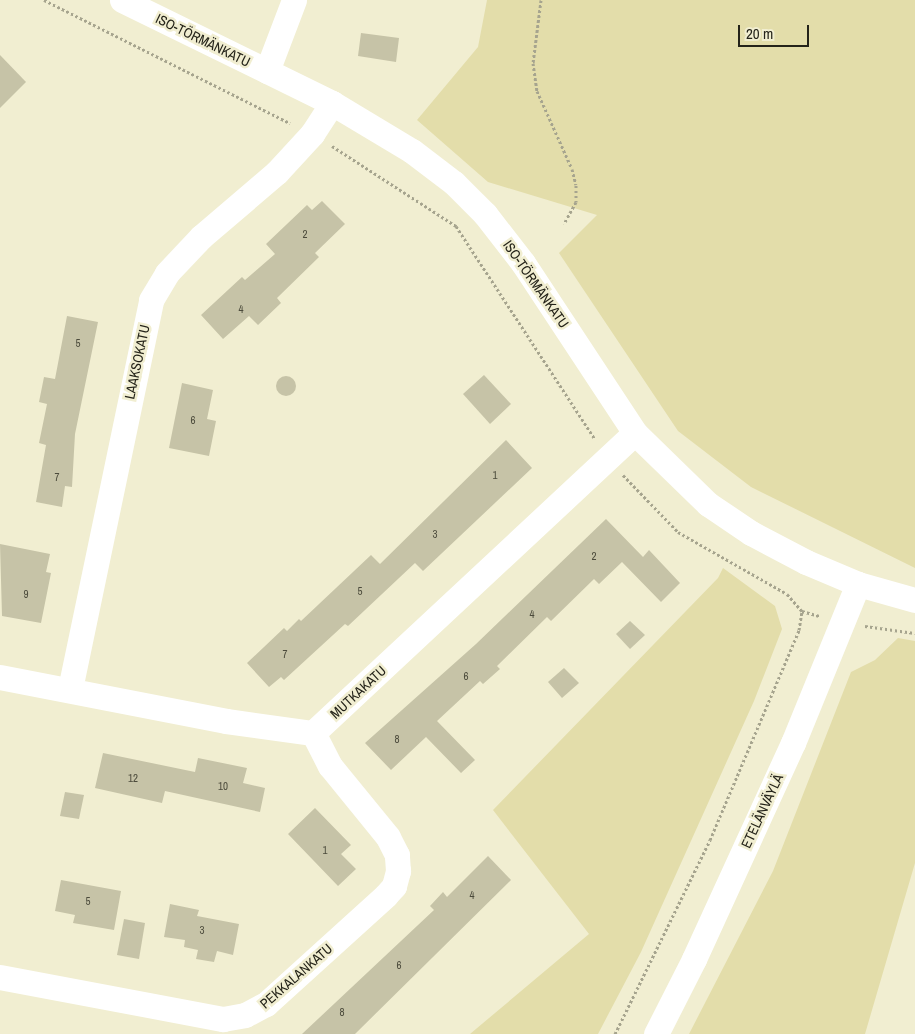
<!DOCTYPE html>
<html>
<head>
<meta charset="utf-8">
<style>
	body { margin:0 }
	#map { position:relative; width:915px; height:1034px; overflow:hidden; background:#f1eed1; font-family:"Archivo Narrow",sans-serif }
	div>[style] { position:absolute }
	.green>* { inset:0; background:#e3ddaa }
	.building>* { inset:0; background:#c6c3a7 }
	.round { border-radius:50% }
	.path>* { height:3px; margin-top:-1.5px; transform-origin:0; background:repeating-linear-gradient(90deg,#a6a48e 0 2.5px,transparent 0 5px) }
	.minor>* { height:25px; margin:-12.5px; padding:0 12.5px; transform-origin:12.5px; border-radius:12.5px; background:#fff }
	span { translate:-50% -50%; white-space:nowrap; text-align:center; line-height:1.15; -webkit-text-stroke:5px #f1eed1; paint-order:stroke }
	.number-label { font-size:11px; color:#4c4b3c }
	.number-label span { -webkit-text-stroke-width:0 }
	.street-label { font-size:14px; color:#242319 }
	.scale { position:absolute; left:738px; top:25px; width:71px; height:22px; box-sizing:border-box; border:2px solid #242319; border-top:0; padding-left:6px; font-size:15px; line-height:18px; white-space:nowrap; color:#242319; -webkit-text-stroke:4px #f1eed1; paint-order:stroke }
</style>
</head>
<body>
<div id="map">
	<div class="green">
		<div style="clip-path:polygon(487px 0,915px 0,915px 568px,751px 487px,678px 431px,559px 253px,597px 215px,488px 182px,417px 120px,478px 47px)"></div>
		<div style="clip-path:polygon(723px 568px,775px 606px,782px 629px,754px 701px,641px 952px,598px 1034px,470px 1034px,589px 934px,493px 810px,718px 578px)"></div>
		<div style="clip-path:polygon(898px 638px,915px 641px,915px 863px,865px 1034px,689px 1034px,773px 871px,851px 672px,875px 660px)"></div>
	</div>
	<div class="building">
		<div style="clip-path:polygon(361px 33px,399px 38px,396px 62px,358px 56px)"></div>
		<div style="clip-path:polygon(0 55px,26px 82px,0 108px)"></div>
		<div style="clip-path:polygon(322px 201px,345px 224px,315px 253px,319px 257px,277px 298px,281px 303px,258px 325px,249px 316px,223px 339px,201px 315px,242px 277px,245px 280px,275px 254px,266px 244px,307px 205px,312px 210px)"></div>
		<div style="clip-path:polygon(67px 316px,98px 322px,75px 434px,72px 487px,65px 486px,62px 507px,36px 502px,46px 445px,39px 443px,47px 404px,39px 402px,44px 377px,55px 379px)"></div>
		<div style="clip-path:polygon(484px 375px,511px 404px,490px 424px,463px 394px)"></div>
		<div class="round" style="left:276px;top:376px;width:20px;height:20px"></div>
		<div style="clip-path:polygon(182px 383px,213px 390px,207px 419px,216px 421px,209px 456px,169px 448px)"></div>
		<div style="clip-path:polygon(506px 440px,532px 468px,423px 571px,415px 563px,348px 626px,345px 624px,284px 680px,281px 677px,269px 687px,247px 663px,284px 628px,287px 631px,299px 619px,301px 621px,371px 555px,380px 564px)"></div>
		<div style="clip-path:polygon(606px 519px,643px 557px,649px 550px,680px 583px,661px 602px,622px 562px,599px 584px,594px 579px,551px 621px,547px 617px,497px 666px,500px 669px,483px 684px,480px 681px,437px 721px,475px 760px,461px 773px,426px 737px,391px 770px,365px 743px,476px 644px)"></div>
		<div style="clip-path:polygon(0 544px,50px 554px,46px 572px,51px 573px,41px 623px,2px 616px)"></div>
		<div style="clip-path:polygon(630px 621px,645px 635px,630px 649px,616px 634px)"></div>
		<div style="clip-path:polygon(564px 668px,579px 683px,562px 698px,548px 682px)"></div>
		<div style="clip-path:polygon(103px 753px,195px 772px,198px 758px,247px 768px,243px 783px,265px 788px,260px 812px,165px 791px,162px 803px,95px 788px)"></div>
		<div style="clip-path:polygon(65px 792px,84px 795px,79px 819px,60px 816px)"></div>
		<div style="clip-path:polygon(315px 808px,351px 845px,341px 854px,356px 869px,338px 886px,288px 834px)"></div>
		<div style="clip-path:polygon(488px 856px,511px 880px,355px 1034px,302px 1034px,434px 910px,430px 906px,443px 892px,447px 897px)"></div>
		<div style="clip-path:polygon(61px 880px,121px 891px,114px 930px,73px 923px,75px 915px,55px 911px)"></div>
		<div style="clip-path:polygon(170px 904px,199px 910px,197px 916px,239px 924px,233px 955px,217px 951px,214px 962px,196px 959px,198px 950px,184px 947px,185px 940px,164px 937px)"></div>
		<div style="clip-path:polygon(124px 919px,145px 923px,139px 959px,117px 955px)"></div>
	</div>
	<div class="path">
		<div style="left:44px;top:0;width:275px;rotate:26.6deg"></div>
		<div style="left:541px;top:0;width:64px;rotate:97.2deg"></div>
		<div style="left:533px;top:63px;width:28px;rotate:82deg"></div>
		<div style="left:537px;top:91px;width:85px;rotate:65.8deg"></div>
		<div style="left:572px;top:169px;width:16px;rotate:76deg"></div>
		<div style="left:576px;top:185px;width:17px;rotate:90deg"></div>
		<div style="left:576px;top:202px;width:25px;rotate:119deg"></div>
		<div style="left:332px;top:146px;width:148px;rotate:32.8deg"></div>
		<div style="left:456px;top:226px;width:254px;rotate:56.9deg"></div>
		<div style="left:623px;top:475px;width:79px;rotate:46deg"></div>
		<div style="left:678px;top:532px;width:125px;rotate:29.6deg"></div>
		<div style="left:787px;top:594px;width:23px;rotate:49deg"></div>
		<div style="left:802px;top:611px;width:19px;rotate:16deg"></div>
		<div style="left:865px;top:626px;width:50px;rotate:8deg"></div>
		<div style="left:615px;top:1034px;width:216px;rotate:-63.9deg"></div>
		<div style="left:710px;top:840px;width:228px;rotate:-67deg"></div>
		<div style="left:799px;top:630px;width:19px;rotate:-81deg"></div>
	</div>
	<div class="minor">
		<div style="left:122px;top:0;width:234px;rotate:26.1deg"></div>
		<div style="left:332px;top:103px;width:93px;rotate:31deg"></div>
		<div style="left:412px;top:151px;width:53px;rotate:37.3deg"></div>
		<div style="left:454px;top:183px;width:44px;rotate:45deg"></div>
		<div style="left:485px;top:214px;width:62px;rotate:52.2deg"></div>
		<div style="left:523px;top:263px;width:204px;rotate:56.6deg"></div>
		<div style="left:635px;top:433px;width:102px;rotate:44.2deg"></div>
		<div style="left:708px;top:504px;width:52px;rotate:34deg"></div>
		<div style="left:751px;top:533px;width:62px;rotate:27.8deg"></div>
		<div style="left:806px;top:562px;width:56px;rotate:22.9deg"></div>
		<div style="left:858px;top:584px;width:59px;rotate:15.7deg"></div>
		<div style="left:267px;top:71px;width:76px;rotate:-69.2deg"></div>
		<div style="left:0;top:677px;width:230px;rotate:11deg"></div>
		<div style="left:226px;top:721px;width:88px;rotate:7.9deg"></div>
		<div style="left:313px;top:733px;width:440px;rotate:-43deg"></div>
		<div style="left:70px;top:689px;width:397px;rotate:-78.2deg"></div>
		<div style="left:151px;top:300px;width:31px;rotate:-59deg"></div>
		<div style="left:167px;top:273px;width:50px;rotate:-46.6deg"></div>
		<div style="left:201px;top:237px;width:100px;rotate:-40.5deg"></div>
		<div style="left:277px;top:172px;width:52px;rotate:-47.4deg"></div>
		<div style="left:312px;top:134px;width:37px;rotate:-57deg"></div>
		<div style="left:0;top:977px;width:227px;rotate:10.7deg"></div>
		<div style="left:223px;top:1019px;width:22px;rotate:-10deg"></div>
		<div style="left:245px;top:1015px;width:24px;rotate:-28deg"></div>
		<div style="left:266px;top:1004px;width:162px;rotate:-42.2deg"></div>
		<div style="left:386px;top:895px;width:12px;rotate:-48deg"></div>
		<div style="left:394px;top:886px;width:16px;rotate:-75deg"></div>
		<div style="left:398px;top:871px;width:16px;rotate:-94deg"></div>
		<div style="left:397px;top:855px;width:20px;rotate:-117deg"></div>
		<div style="left:388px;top:837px;width:92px;rotate:-129.2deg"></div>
		<div style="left:330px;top:766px;width:37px;rotate:-117deg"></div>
		<div style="left:656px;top:1034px;width:84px;rotate:-63.1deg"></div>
		<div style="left:694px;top:959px;width:238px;rotate:-65.4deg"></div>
		<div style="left:793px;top:743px;width:172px;rotate:-67.8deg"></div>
	</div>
	<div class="number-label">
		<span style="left:305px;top:234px">2</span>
		<span style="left:241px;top:309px">4</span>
		<span style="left:78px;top:343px">5</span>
		<span style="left:193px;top:420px">6</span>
		<span style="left:495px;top:475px">1</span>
		<span style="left:57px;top:477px">7</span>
		<span style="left:435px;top:534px">3</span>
		<span style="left:594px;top:556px">2</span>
		<span style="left:360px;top:591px">5</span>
		<span style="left:26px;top:594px">9</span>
		<span style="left:532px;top:614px">4</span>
		<span style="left:285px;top:654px">7</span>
		<span style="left:466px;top:676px">6</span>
		<span style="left:397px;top:739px">8</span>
		<span style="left:133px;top:778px">12</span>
		<span style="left:223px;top:786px">10</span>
		<span style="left:325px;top:850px">1</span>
		<span style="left:472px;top:895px">4</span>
		<span style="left:88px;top:901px">5</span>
		<span style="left:202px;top:930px">3</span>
		<span style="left:399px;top:965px">6</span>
		<span style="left:342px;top:1012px">8</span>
	</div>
	<div class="street-label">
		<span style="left:203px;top:40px;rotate:26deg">ISO-TÖRMÄNKATU</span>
		<span style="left:536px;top:284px;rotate:55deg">ISO-TÖRMÄNKATU</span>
		<span style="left:137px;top:362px;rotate:-78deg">LAAKSOKATU</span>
		<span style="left:358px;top:692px;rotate:-43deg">MUTKAKATU</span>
		<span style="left:762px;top:811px;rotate:-65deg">ETELÄNVÄYLÄ</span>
		<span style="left:296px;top:976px;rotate:-41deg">PEKKALANKATU</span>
	</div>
	<div class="scale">20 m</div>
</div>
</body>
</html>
